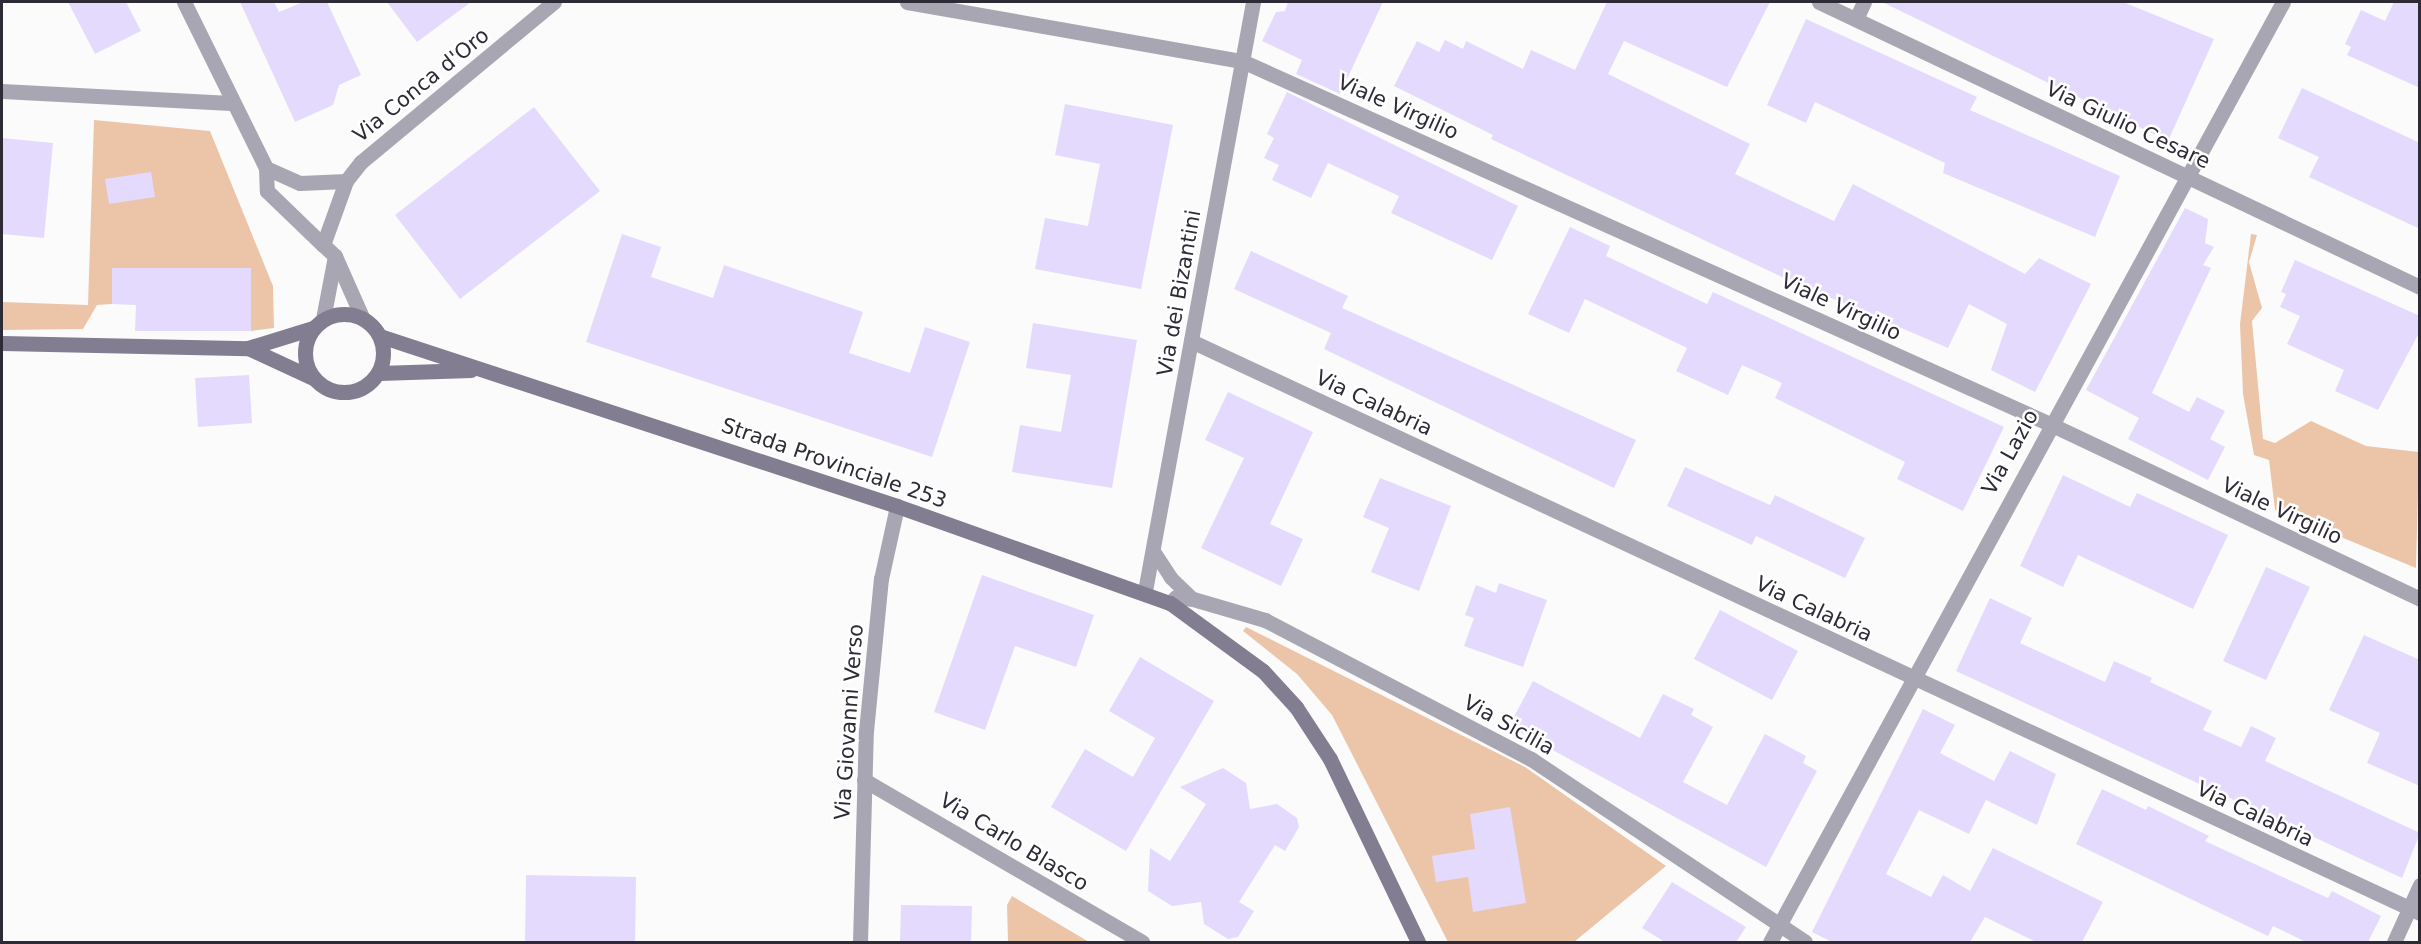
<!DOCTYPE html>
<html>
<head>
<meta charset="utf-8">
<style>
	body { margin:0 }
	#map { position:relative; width:2421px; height:944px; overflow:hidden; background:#fbfbfb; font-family:"DejaVu Sans",sans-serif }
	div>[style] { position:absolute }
	.green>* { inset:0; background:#ecc5a8 }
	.building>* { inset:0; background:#e3dafe }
	.service>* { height:14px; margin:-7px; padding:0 7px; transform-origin:7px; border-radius:7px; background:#a9a6b3 }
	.minor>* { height:15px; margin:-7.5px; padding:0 7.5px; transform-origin:7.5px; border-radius:7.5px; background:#a9a6b3 }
	.tertiary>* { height:15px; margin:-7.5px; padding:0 7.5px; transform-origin:7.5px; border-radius:7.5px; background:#a9a6b3 }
	.secondary>* { height:15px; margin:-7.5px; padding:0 7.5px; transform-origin:7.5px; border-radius:7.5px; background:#827d90 }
	.secondary>.ring { margin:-7.5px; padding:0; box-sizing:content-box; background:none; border:15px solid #827d90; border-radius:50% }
	span { translate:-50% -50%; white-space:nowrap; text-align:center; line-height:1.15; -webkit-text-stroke:5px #fff; paint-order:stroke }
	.street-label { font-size:21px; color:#2e2a36 }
	.frame { position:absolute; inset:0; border:3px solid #2e2a36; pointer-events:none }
</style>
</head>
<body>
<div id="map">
	<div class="green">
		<div style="clip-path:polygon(94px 120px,210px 131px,273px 286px,274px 328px,251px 331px,112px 268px,112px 304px,97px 305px,83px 329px,2px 330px,2px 302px,88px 305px)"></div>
		<div style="clip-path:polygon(2251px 234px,2257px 235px,2249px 262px,2262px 308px,2252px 321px,2263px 439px,2275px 443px,2311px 421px,2366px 446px,2419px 452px,2416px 568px,2275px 510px,2269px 460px,2254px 455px,2243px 394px,2240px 324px)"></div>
		<div style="clip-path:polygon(1246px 627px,1525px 767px,1666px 866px,1574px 942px,1448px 942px,1332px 715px,1297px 674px,1243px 631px)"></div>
		<div style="clip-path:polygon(1012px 896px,1089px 942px,1008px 942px,1007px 905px)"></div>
	</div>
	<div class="building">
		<div style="clip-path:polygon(68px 2px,126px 2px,141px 31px,95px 54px)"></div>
		<div style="clip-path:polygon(240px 2px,274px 2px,279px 12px,303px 2px,327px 2px,361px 75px,339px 85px,333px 105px,295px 122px)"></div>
		<div style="clip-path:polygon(387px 2px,471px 2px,417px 42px)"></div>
		<div style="clip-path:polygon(1288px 2px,1383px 2px,1340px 94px,1296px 74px,1302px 60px,1262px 41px,1276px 12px,1285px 11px)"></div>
		<div style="clip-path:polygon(1607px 2px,1770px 2px,1727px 87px,1624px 41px,1608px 74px,1750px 144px,1735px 174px,1834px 221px,1853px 184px,2025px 274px,2039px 258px,2091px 284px,2035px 392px,1991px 370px,2007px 324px,1969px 304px,1948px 348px,1782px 277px,1491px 139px,1493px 135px,1394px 86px,1417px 41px,1439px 52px,1445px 40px,1463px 49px,1466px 41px,1523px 69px,1531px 50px,1575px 70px)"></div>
		<div style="clip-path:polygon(1882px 2px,2123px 2px,2214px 39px,2168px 141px)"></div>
		<div style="clip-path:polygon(2394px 2px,2420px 2px,2420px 88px,2347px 55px,2351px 47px,2345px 44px,2361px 10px,2385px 21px)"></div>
		<div style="clip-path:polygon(1806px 19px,1977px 97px,1970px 110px,2120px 176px,2095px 237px,1943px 173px,1945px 163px,1815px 102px,1806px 123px,1767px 105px)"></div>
		<div style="clip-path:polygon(2302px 88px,2420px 143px,2420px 229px,2309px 177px,2319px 157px,2278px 138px)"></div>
		<div style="clip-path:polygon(1287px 92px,1518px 206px,1492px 260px,1391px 213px,1399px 196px,1328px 163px,1311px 198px,1272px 180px,1279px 165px,1264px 158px,1274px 138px,1267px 134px)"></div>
		<div style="clip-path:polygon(1065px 104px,1173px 125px,1141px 289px,1035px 269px,1045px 218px,1088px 226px,1100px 164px,1055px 155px)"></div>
		<div style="clip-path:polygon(534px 107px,600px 191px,460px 299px,395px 215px)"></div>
		<div style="clip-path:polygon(2px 138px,53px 143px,44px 238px,2px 234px)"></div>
		<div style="clip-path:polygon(151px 172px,155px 197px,109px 204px,105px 179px)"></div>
		<div style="clip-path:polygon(2185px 208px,2208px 219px,2205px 243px,2214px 247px,2203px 265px,2211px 268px,2152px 393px,2189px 412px,2197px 397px,2225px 411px,2210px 439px,2225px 447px,2208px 480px,2128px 439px,2139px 418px,2086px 390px)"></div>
		<div style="clip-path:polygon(1570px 227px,1610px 246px,1606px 256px,1707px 304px,1713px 292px,2004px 427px,1963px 511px,1897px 479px,1905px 462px,1775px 398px,1782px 383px,1742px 365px,1728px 395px,1676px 371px,1687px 348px,1585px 299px,1569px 333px,1528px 314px)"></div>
		<div style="clip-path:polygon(622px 234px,661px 247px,651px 277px,713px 298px,724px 265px,863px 312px,849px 353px,910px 373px,925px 327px,970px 342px,932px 457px,586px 342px)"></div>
		<div style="clip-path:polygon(1251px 251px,1348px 296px,1342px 308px,1636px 440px,1614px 488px,1324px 349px,1331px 333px,1234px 289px)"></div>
		<div style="clip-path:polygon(2295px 260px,2420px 316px,2420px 331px,2378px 410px,2335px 391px,2344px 370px,2287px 344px,2300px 316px,2280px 307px,2286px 294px,2281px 292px)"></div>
		<div style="clip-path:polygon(112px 268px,251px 268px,251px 331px,135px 331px,136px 305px,112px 304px)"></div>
		<div style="clip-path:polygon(1033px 323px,1137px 340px,1112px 488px,1012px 472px,1020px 425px,1061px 432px,1071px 375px,1026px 368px)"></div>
		<div style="clip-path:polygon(249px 375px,252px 423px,198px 427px,195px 378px)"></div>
		<div style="clip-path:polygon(1228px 392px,1313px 432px,1270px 524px,1303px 539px,1281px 586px,1201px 548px,1244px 458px,1205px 440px)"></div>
		<div style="clip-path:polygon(1685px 467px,1770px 505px,1775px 495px,1865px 538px,1845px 578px,1756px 536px,1752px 545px,1667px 506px)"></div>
		<div style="clip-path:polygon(2063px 475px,2130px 507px,2137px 493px,2228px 535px,2193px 609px,2078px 555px,2063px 587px,2020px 566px)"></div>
		<div style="clip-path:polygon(1380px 478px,1451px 506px,1419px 591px,1371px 572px,1389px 528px,1363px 517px)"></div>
		<div style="clip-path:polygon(2266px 567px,2310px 587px,2266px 680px,2223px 661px)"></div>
		<div style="clip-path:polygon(982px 575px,1094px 615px,1076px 667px,1015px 646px,985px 730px,934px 712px)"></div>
		<div style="clip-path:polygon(1499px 583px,1547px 600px,1523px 667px,1464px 646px,1474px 618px,1465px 615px,1476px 585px,1496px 593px)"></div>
		<div style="clip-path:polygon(1990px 598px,2032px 618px,2020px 643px,2105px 682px,2114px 661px,2152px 678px,2150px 682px,2212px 711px,2203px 730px,2241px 747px,2251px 726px,2276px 738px,2265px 761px,2420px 833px,2402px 878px,1956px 671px)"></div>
		<div style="clip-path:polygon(1720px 610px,1798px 651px,1772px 700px,1694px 659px)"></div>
		<div style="clip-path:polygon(2364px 635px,2420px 660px,2420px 786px,2367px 763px,2380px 733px,2329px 710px)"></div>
		<div style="clip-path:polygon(1140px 657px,1214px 701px,1126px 851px,1051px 807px,1085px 749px,1133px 777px,1155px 738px,1109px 711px)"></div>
		<div style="clip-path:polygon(1533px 681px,1640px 738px,1663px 694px,1694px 709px,1691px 715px,1713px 727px,1683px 782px,1727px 805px,1765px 734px,1806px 756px,1803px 763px,1817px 771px,1766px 867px,1509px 726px)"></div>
		<div style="clip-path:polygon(1923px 709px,1955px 725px,1940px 753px,1994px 781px,2010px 751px,2056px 774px,2037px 825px,1986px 800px,1969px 834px,1919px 810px,1886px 874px,1931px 897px,1943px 875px,1970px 891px,1993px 848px,2103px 902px,2082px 942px,2036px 942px,1985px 917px,1970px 942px,1832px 942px,1812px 932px)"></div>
		<div style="clip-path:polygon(1223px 768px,1246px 783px,1250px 809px,1277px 804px,1297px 818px,1299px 827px,1285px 851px,1275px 845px,1239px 902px,1254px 911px,1238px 937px,1228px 939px,1204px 924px,1201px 902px,1172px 906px,1148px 891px,1150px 848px,1170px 861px,1206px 804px,1180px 787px)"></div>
		<div style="clip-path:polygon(2102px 789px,2146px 810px,2148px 806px,2209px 836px,2205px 841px,2328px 898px,2332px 891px,2381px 916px,2368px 942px,2306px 942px,2273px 926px,2268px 936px,2076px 844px)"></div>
		<div style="clip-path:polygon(1510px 807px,1526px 903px,1473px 912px,1468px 877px,1436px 882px,1432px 856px,1475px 849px,1470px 814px)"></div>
		<div style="clip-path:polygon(526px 875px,636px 877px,635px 942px,525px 942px)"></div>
		<div style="clip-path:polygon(1672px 882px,1746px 927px,1736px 942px,1665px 942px,1642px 928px)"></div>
		<div style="clip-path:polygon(901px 905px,972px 906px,971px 942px,900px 942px)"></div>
	</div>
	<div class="service">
		<div style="left:1153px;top:550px;width:33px;rotate:57deg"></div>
		<div style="left:1171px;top:578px;width:30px;rotate:44deg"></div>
	</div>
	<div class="minor">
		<div style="left:184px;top:2px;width:185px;rotate:63.7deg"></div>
		<div style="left:266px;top:168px;width:23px;rotate:88deg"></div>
		<div style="left:267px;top:191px;width:78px;rotate:44deg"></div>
		<div style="left:907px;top:2px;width:340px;rotate:10deg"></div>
		<div style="left:1242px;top:61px;width:886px;rotate:24.19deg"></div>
		<div style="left:2050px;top:424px;width:409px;rotate:25.3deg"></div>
		<div style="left:1819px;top:2px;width:665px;rotate:25.37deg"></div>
		<div style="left:1856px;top:19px;width:19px;rotate:-65deg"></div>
		<div style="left:2px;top:91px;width:229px;rotate:3deg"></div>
		<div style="left:266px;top:168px;width:37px;rotate:24deg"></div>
		<div style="left:300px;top:183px;width:46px;rotate:-2.5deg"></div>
		<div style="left:1191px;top:341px;width:1356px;rotate:24.96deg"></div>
		<div style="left:1170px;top:603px;width:8px;rotate:-45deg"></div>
		<div style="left:1176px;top:597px;width:17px;rotate:7deg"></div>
		<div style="left:1193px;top:599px;width:75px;rotate:16.3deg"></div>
		<div style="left:1265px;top:620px;width:300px;rotate:27.6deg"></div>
		<div style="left:1531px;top:759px;width:329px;rotate:33.7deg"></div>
		<div style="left:864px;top:780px;width:322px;rotate:30.2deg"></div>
		<div style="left:860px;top:942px;width:211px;rotate:-88.4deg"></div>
		<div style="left:866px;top:731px;width:153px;rotate:-84.4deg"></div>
		<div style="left:881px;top:579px;width:75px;rotate:-77.6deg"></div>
		<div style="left:1770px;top:942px;width:1071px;rotate:-61.38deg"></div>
		<div style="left:2394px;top:942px;width:63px;rotate:-65.5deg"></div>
	</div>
	<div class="tertiary">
		<div style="left:362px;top:317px;width:67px;rotate:-113.9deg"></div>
		<div style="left:335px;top:256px;width:16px;rotate:-137deg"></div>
		<div style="left:323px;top:245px;width:68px;rotate:-70.2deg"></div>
		<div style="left:346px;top:181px;width:24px;rotate:-52deg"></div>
		<div style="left:361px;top:162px;width:251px;rotate:-39.7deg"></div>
		<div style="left:323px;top:319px;width:64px;rotate:-79.2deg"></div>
		<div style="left:1145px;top:591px;width:599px;rotate:-79.61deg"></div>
	</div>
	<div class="secondary">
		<div class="ring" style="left:305px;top:314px;width:63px;height:63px"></div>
		<div style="left:380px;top:336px;width:544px;rotate:18.2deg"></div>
		<div style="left:897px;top:506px;width:290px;rotate:19.6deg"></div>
		<div style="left:1170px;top:603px;width:115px;rotate:36.2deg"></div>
		<div style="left:1263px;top:671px;width:49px;rotate:47.5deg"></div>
		<div style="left:1296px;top:707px;width:62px;rotate:56.8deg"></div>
		<div style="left:1330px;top:759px;width:203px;rotate:64.3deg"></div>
		<div style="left:2px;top:343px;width:246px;rotate:1.2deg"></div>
		<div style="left:248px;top:348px;width:68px;rotate:-17.1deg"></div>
		<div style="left:248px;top:348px;width:72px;rotate:24.8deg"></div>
		<div style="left:379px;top:373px;width:92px;rotate:-1.9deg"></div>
	</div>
	<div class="street-label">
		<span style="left:421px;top:85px;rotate:-39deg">Via Conca d'Oro</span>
		<span style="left:1398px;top:107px;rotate:24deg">Viale Virgilio</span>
		<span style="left:2128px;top:125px;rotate:25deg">Via Giulio Cesare</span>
		<span style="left:1179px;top:293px;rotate:-80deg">Via dei Bizantini</span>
		<span style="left:1841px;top:307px;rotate:25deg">Viale Virgilio</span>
		<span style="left:1374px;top:403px;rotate:25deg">Via Calabria</span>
		<span style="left:2010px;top:452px;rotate:-61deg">Via Lazio</span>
		<span style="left:834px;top:463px;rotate:19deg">Strada Provinciale 253</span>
		<span style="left:2282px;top:511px;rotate:25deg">Viale Virgilio</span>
		<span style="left:1814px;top:609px;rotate:25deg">Via Calabria</span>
		<span style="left:849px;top:722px;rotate:-86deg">Via Giovanni Verso</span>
		<span style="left:1509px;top:725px;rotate:29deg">Via Sicilia</span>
		<span style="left:2255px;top:814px;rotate:25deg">Via Calabria</span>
		<span style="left:1014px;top:842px;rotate:31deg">Via Carlo Blasco</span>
	</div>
	<div class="frame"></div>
</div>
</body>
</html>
